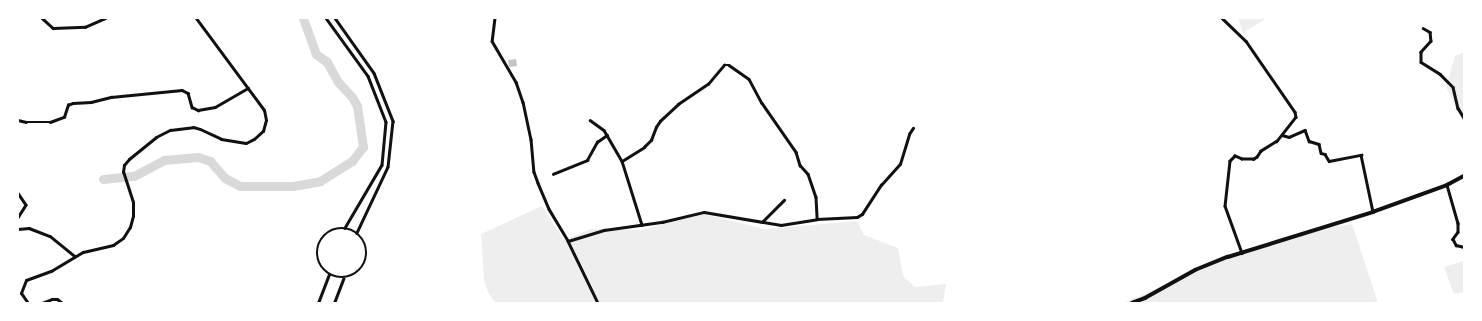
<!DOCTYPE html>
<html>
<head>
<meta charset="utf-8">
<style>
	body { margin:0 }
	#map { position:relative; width:1482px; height:321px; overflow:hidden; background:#fff; font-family:"PT Sans Narrow",sans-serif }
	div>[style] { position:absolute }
	.green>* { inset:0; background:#eee }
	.river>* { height:9px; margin:-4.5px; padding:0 4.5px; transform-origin:4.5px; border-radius:4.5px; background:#d9d9d9 }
	.building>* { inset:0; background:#c4c4c4 }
	.minor>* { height:2.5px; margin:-1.25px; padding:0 1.25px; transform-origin:1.25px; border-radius:1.25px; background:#111 }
	.minor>.ring { margin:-1.25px; padding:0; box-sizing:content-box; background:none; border:2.5px solid #111; border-radius:50% }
	.tertiary>* { height:3px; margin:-1.5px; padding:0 1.5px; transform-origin:1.5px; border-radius:1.5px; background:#111 }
	.secondary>* { height:3.5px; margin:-1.75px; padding:0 1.75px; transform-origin:1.75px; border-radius:1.75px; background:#111 }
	span { translate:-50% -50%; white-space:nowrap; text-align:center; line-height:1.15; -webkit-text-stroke:3px #fff; paint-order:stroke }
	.frame { position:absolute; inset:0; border:19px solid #fff; pointer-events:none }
</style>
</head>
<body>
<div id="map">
	<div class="green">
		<div style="clip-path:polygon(1238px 18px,1267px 18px,1243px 33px)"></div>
		<div style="clip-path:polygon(1464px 52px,1464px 123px,1446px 87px,1455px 56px)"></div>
		<div style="clip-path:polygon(542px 206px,564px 240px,591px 229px,640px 230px,703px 214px,765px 229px,857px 221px,864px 235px,898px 248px,903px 276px,915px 287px,946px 284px,943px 303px,495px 303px,488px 292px,484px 280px,481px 234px)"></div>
		<div style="clip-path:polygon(1352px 224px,1378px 303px,1123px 303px,1244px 251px,1315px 230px)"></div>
		<div style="clip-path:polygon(1464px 261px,1464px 292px,1454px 294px,1444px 267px)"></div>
	</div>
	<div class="river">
		<div style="left:103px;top:179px;width:31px;rotate:-6deg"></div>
		<div style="left:134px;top:176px;width:34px;rotate:-28deg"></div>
		<div style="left:164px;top:160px;width:34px;rotate:-5deg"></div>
		<div style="left:198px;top:157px;width:13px;rotate:18deg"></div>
		<div style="left:210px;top:161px;width:23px;rotate:49deg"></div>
		<div style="left:225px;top:178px;width:17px;rotate:28deg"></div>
		<div style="left:240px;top:186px;width:53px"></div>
		<div style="left:293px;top:186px;width:27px;rotate:-10deg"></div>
		<div style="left:320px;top:181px;width:38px;rotate:-32deg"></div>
		<div style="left:352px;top:161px;width:18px;rotate:-52deg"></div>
		<div style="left:363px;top:147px;width:41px;rotate:-98.3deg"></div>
		<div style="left:357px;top:106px;width:10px;rotate:-119deg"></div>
		<div style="left:352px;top:97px;width:21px;rotate:-133deg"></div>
		<div style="left:338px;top:82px;width:23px;rotate:-119deg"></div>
		<div style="left:327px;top:62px;width:14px;rotate:-144deg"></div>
		<div style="left:316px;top:54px;width:38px;rotate:-110deg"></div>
	</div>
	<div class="building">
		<div style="clip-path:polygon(516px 59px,517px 66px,509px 67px,508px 60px)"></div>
	</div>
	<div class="minor">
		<div style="left:42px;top:18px;width:15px;rotate:42deg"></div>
		<div style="left:53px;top:28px;width:32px;rotate:-2deg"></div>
		<div style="left:85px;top:27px;width:22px;rotate:-24deg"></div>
		<div style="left:326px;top:18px;width:72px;rotate:54.1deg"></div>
		<div style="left:368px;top:76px;width:49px;rotate:68.6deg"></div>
		<div style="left:386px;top:122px;width:43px;rotate:95.3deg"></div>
		<div style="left:382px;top:165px;width:73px;rotate:120.4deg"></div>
		<div style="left:335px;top:18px;width:67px;rotate:54.7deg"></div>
		<div style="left:374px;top:73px;width:52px;rotate:68.4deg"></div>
		<div style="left:393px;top:121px;width:46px;rotate:96.2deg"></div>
		<div style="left:388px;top:167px;width:73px;rotate:115.2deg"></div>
		<div style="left:495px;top:18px;width:23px;rotate:97deg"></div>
		<div style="left:492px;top:41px;width:48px;rotate:59.7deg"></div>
		<div style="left:516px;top:82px;width:21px;rotate:71deg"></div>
		<div style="left:523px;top:102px;width:38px;rotate:78deg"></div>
		<div style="left:531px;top:139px;width:33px;rotate:85deg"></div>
		<div style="left:534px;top:172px;width:12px;rotate:70deg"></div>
		<div style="left:538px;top:183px;width:28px;rotate:67deg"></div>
		<div style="left:549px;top:209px;width:37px;rotate:59deg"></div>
		<div style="left:568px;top:241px;width:69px;rotate:64.2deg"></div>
		<div style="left:1222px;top:18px;width:33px;rotate:44deg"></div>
		<div style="left:1246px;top:41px;width:86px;rotate:55.4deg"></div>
		<div style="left:1295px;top:112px;width:5px;rotate:79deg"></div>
		<div style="left:1296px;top:117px;width:31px;rotate:128deg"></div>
		<div style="left:1277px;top:141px;width:19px;rotate:148deg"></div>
		<div style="left:1261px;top:151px;width:7px;rotate:124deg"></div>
		<div style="left:1257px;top:157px;width:4px;rotate:146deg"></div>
		<div style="left:1254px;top:159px;width:12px;rotate:180deg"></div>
		<div style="left:1242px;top:159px;width:8px;rotate:-157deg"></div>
		<div style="left:1235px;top:156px;width:7px;rotate:135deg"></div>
		<div style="left:1230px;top:161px;width:45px;rotate:96.3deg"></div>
		<div style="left:1225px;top:206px;width:50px;rotate:70.1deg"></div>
		<div style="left:1423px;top:28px;width:8px;rotate:30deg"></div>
		<div style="left:1430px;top:32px;width:9px;rotate:84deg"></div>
		<div style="left:1431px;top:41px;width:15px;rotate:132deg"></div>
		<div style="left:1421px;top:52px;width:10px;rotate:90deg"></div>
		<div style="left:1421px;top:62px;width:22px;rotate:32deg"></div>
		<div style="left:1440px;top:74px;width:18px;rotate:45deg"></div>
		<div style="left:1453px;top:87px;width:22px;rotate:77deg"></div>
		<div style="left:1458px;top:108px;width:12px;rotate:59deg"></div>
		<div style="left:18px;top:120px;width:8px;rotate:14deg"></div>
		<div style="left:26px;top:122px;width:24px"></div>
		<div style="left:50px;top:122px;width:15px;rotate:-20deg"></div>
		<div style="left:64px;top:117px;width:13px;rotate:-72deg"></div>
		<div style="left:68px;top:105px;width:5px;rotate:-22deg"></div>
		<div style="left:73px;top:103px;width:18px;rotate:-3deg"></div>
		<div style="left:91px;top:102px;width:21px;rotate:-14deg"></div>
		<div style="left:111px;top:97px;width:71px;rotate:-5.6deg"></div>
		<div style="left:182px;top:90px;width:7px;rotate:27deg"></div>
		<div style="left:188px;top:93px;width:15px;rotate:74deg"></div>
		<div style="left:192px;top:107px;width:7px;rotate:27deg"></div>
		<div style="left:198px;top:110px;width:17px;rotate:-10deg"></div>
		<div style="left:215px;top:107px;width:38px;rotate:-30deg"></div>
		<div style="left:590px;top:120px;width:17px;rotate:36deg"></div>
		<div style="left:604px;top:130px;width:36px;rotate:60deg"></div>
		<div style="left:622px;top:161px;width:67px;rotate:72.6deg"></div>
		<div style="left:1282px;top:135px;width:7px;rotate:16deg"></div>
		<div style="left:1289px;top:137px;width:17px;rotate:-24deg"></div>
		<div style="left:1305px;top:130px;width:12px;rotate:70deg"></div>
		<div style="left:1309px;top:141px;width:10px;rotate:17deg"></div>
		<div style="left:1319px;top:144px;width:9px;rotate:77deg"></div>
		<div style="left:1321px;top:153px;width:4px;rotate:14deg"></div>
		<div style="left:1325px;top:154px;width:8px;rotate:60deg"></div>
		<div style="left:1329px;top:161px;width:33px;rotate:-11deg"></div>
		<div style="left:1361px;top:155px;width:58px;rotate:78.1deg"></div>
		<div style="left:622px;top:161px;width:26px;rotate:-32deg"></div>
		<div style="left:644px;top:147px;width:10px;rotate:-45deg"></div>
		<div style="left:651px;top:140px;width:14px;rotate:-69deg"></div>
		<div style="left:656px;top:127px;width:7px;rotate:-56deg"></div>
		<div style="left:660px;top:121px;width:25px;rotate:-43deg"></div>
		<div style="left:678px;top:104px;width:36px;rotate:-34deg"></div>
		<div style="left:708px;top:84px;width:25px;rotate:-50deg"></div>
		<div style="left:724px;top:65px;width:5px"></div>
		<div style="left:729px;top:65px;width:24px;rotate:35deg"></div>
		<div style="left:749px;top:79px;width:27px;rotate:62deg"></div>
		<div style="left:762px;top:103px;width:60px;rotate:55.2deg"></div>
		<div style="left:796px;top:152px;width:14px;rotate:73deg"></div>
		<div style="left:800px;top:165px;width:12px;rotate:48deg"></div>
		<div style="left:808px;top:174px;width:24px;rotate:71deg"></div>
		<div style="left:816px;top:197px;width:22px;rotate:87deg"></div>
		<div style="left:553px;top:174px;width:37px;rotate:-22deg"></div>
		<div style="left:587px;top:160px;width:21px;rotate:-61deg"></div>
		<div style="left:597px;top:142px;width:12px;rotate:-35deg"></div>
		<div style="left:1447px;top:185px;width:40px;rotate:74deg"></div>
		<div style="left:1458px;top:223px;width:9px;rotate:90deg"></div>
		<div style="left:1458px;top:232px;width:9px;rotate:126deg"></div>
		<div style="left:1453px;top:239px;width:7px;rotate:63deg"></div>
		<div style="left:1456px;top:245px;width:8px;rotate:14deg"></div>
		<div style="left:18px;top:193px;width:14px;rotate:56deg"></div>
		<div style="left:26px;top:205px;width:15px;rotate:122deg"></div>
		<div style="left:762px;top:222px;width:31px;rotate:-45deg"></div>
		<div class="ring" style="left:317px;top:228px;width:47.5px;height:47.5px"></div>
		<div style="left:18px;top:229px;width:11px;rotate:-5deg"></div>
		<div style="left:29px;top:228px;width:22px;rotate:21deg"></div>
		<div style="left:50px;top:236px;width:32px;rotate:39deg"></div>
		<div style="left:568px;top:241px;width:38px;rotate:-17deg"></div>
		<div style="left:604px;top:230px;width:59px;rotate:-7.9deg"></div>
		<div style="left:662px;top:222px;width:43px;rotate:-13.4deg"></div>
		<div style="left:704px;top:212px;width:78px;rotate:9.6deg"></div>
		<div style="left:781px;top:225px;width:36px;rotate:-9deg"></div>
		<div style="left:817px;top:219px;width:40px;rotate:-2.9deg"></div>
		<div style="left:857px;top:217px;width:6px;rotate:-31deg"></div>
		<div style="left:862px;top:214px;width:35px;rotate:-57deg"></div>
		<div style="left:881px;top:185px;width:28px;rotate:-48deg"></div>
		<div style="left:900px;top:164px;width:31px;rotate:-73deg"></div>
		<div style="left:909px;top:134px;width:7px;rotate:-56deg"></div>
		<div style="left:318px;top:303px;width:30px;rotate:-69deg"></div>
		<div style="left:334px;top:303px;width:26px;rotate:-69deg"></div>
	</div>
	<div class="tertiary">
		<div style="left:28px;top:303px;width:12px;rotate:-125deg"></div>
		<div style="left:21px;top:293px;width:14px;rotate:-69deg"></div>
		<div style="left:26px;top:280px;width:27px;rotate:-20deg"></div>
		<div style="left:51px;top:271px;width:37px;rotate:-31deg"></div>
		<div style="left:83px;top:252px;width:31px;rotate:-13deg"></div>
		<div style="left:113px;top:245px;width:12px;rotate:-35deg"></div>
		<div style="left:123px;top:238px;width:13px;rotate:-58deg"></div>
		<div style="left:130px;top:227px;width:11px;rotate:-75deg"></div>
		<div style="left:133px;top:216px;width:14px;rotate:-90deg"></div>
		<div style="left:133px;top:202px;width:32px;rotate:-108deg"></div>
		<div style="left:123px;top:172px;width:7px;rotate:-82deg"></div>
		<div style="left:124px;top:165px;width:8px;rotate:-50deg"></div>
		<div style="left:129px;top:159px;width:35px;rotate:-39deg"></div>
		<div style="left:156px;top:137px;width:16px;rotate:-27deg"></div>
		<div style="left:170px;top:130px;width:23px;rotate:-7deg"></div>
		<div style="left:193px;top:127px;width:7px;rotate:16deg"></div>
		<div style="left:200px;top:129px;width:23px;rotate:25deg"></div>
		<div style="left:221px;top:139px;width:25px;rotate:9deg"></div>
		<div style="left:246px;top:143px;width:9px;rotate:-27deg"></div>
		<div style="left:254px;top:139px;width:12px;rotate:-42deg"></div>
		<div style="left:263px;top:131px;width:11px;rotate:-75deg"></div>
		<div style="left:266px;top:120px;width:10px;rotate:-101deg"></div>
		<div style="left:264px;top:110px;width:114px;rotate:-126.5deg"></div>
		<div style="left:42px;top:303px;width:11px;rotate:-22deg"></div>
		<div style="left:52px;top:299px;width:5px"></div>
		<div style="left:57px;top:299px;width:6px;rotate:39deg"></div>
	</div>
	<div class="secondary">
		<div style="left:1132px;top:303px;width:14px;rotate:-21deg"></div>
		<div style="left:1145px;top:298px;width:57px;rotate:-29.2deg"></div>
		<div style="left:1195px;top:270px;width:35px;rotate:-22deg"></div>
		<div style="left:1228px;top:257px;width:152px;rotate:-17.2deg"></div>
		<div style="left:1373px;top:212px;width:79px;rotate:-20deg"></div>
		<div style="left:1447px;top:185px;width:19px;rotate:-28deg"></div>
	</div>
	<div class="frame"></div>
</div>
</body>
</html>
